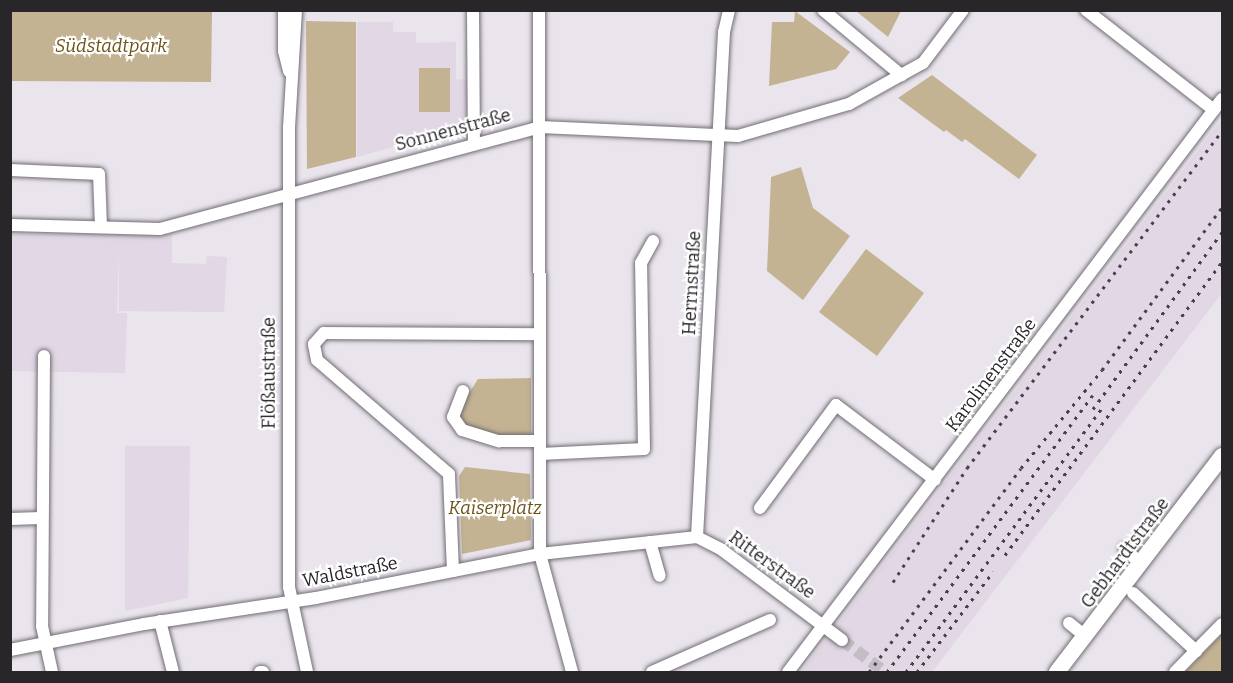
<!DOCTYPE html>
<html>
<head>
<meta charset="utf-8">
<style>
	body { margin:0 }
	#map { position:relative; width:1233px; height:683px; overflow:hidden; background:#eae4ec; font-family:Bitter,serif }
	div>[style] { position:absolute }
	.built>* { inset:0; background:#e1d7e5 }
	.green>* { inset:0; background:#c3b393 }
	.minor-tunnel>* { height:12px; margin-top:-6px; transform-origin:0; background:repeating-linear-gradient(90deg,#c3bec5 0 12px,transparent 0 18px) }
	.roads { filter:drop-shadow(0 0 2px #726d74) drop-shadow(0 0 2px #726d74) }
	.minor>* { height:12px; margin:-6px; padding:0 6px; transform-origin:6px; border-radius:6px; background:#fff }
	.major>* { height:16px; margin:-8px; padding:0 8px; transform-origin:8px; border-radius:8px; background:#fff }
	.rail>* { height:3px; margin-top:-1.5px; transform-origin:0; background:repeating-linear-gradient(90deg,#444245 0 3px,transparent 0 9px) }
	span { translate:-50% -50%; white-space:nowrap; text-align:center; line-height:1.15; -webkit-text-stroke:4.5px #fff; paint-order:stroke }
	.park-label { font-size:18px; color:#6c5216; font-style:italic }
	.street-label { font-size:18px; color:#282629 }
	.frame { position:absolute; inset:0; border:12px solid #282629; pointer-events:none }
</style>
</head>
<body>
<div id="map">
	<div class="built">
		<div style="clip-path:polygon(357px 22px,393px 22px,393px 32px,416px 32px,416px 43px,456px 42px,456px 79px,467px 80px,467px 120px,462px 128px,357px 157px)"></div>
		<div style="clip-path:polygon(1222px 119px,1222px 293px,932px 672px,801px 672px)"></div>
		<div style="clip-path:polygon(11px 234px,172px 234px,172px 263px,206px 264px,207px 256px,227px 257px,224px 312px,119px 311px,119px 247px,117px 313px,127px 313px,125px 373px,11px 371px)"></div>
		<div style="clip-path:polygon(125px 446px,190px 446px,188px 598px,125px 611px)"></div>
	</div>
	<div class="green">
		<div style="clip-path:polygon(10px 11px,212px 11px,211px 82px,11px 81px)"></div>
		<div style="clip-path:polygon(795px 11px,850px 52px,836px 69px,769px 86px,772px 22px,794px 22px)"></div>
		<div style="clip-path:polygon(856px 11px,901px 11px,888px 37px)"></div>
		<div style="clip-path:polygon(306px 21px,356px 22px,356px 157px,307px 169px)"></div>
		<div style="clip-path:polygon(419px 68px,450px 68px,450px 112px,419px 112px)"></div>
		<div style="clip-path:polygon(932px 75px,1037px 155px,1019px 179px,965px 139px,962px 142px,946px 130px,944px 132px,898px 98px)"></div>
		<div style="clip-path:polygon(801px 167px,813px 208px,850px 236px,803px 300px,767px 271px,771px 177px)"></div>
		<div style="clip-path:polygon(866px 249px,924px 293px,877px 356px,819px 312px)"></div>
		<div style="clip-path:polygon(531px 378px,531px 438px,504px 437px,458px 424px,459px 409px,478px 379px)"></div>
		<div style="clip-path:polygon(465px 467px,530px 474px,531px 540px,462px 554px,459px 476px)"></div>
		<div style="clip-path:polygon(1222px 634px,1222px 672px,1185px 672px)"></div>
	</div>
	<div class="minor-tunnel">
		<div style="left:842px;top:640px;width:54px;rotate:36.7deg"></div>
	</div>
	<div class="roads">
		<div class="minor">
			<div style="left:284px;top:10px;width:41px;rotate:90deg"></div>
			<div style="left:284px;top:51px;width:21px;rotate:76deg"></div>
			<div style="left:296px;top:10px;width:117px;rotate:93.4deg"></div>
			<div style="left:289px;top:127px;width:460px;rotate:90deg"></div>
			<div style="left:289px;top:587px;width:87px;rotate:78deg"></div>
			<div style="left:473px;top:10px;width:132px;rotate:89.6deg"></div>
			<div style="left:539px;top:10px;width:544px;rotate:89.89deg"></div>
			<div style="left:540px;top:554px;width:122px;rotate:74.8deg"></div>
			<div style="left:823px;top:10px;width:102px;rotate:39.8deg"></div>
			<div style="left:1086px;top:10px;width:162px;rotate:38deg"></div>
			<div style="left:10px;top:170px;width:89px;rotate:2.6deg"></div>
			<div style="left:99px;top:174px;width:52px;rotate:87.8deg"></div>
			<div style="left:10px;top:225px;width:150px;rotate:1.5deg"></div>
			<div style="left:160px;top:229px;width:393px;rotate:-15deg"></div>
			<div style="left:540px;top:127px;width:198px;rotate:2.6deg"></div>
			<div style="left:738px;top:136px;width:116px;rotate:-16.1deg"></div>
			<div style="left:849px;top:104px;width:60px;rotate:-29.1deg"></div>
			<div style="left:901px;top:75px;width:25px;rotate:-29deg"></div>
			<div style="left:923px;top:63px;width:66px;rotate:-53deg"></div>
			<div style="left:44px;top:356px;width:270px;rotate:90.4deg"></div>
			<div style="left:42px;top:626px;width:47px;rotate:77.7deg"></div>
			<div style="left:463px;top:391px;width:28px;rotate:111deg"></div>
			<div style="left:453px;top:417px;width:16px;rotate:55deg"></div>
			<div style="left:462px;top:430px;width:39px;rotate:17deg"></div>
			<div style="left:499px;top:441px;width:41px"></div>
			<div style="left:540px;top:454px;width:104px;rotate:-2.8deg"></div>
			<div style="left:644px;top:449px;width:186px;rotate:-90.9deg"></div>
			<div style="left:641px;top:263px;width:25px;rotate:-61deg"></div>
			<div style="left:760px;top:508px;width:128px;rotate:-53.6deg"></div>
			<div style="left:836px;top:405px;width:124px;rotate:37.1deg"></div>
			<div style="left:10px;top:519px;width:31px;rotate:-2deg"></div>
			<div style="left:697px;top:537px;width:506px;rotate:-86.94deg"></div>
			<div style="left:724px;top:32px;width:23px;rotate:-77deg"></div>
			<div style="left:650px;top:542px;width:35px;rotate:74deg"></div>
			<div style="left:1125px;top:549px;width:22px;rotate:43deg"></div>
			<div style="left:453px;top:571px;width:97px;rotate:-92.4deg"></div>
			<div style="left:449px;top:474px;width:174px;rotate:-139.2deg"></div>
			<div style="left:317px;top:360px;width:16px;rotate:-101deg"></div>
			<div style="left:314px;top:344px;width:15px;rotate:-48deg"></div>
			<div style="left:324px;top:333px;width:216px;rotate:0.3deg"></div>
			<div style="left:1133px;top:593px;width:86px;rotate:42.6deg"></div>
			<div style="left:160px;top:621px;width:53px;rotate:75.7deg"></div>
			<div style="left:1069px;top:623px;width:21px;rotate:39deg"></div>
			<div style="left:10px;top:650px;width:136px;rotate:-11deg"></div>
			<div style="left:144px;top:624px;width:174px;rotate:-8.6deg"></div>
			<div style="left:316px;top:598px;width:228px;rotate:-11.1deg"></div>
			<div style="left:540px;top:554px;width:158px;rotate:-6.2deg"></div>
			<div style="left:697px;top:537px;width:28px;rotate:27deg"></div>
			<div style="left:722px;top:550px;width:150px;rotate:36.9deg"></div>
			<div style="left:260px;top:672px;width:3px"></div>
			<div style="left:652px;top:672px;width:129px;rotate:-23.8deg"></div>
			<div style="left:788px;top:672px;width:719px;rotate:-52.86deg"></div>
			<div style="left:1175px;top:672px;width:67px;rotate:-45.6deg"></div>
		</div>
		<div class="major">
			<div style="left:1057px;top:672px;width:272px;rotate:-52.6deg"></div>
		</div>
	</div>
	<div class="rail">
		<div style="left:1093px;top:409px;width:219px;rotate:-53.9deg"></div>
		<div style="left:1005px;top:555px;width:365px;rotate:-53.5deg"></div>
		<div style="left:893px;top:582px;width:136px;rotate:-57deg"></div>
		<div style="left:967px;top:468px;width:423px;rotate:-52.9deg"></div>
		<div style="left:869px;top:672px;width:254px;rotate:-53.3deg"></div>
		<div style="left:1021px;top:468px;width:127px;rotate:-50.4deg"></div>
		<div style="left:1102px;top:370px;width:202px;rotate:-53.6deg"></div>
		<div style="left:887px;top:672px;width:345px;rotate:-53.4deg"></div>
		<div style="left:906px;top:672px;width:332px;rotate:-53.4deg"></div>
		<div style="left:917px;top:672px;width:126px;rotate:-52.8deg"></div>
	</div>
	<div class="park-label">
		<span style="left:111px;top:46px">Südstadtpark</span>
		<span style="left:495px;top:508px">Kaiserplatz</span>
	</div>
	<div class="street-label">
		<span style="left:453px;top:130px;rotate:-15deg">Sonnenstraße</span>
		<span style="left:692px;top:283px;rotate:-87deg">Herrnstraße</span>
		<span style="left:269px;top:373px;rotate:-90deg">Flößaustraße</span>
		<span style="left:991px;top:375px;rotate:-53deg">Karolinenstraße</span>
		<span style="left:1125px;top:553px;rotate:-53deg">Gebhardtstraße</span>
		<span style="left:772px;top:565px;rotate:36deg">Ritterstraße</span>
		<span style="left:350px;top:572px;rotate:-11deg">Waldstraße</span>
	</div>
	<div class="frame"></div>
</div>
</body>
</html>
